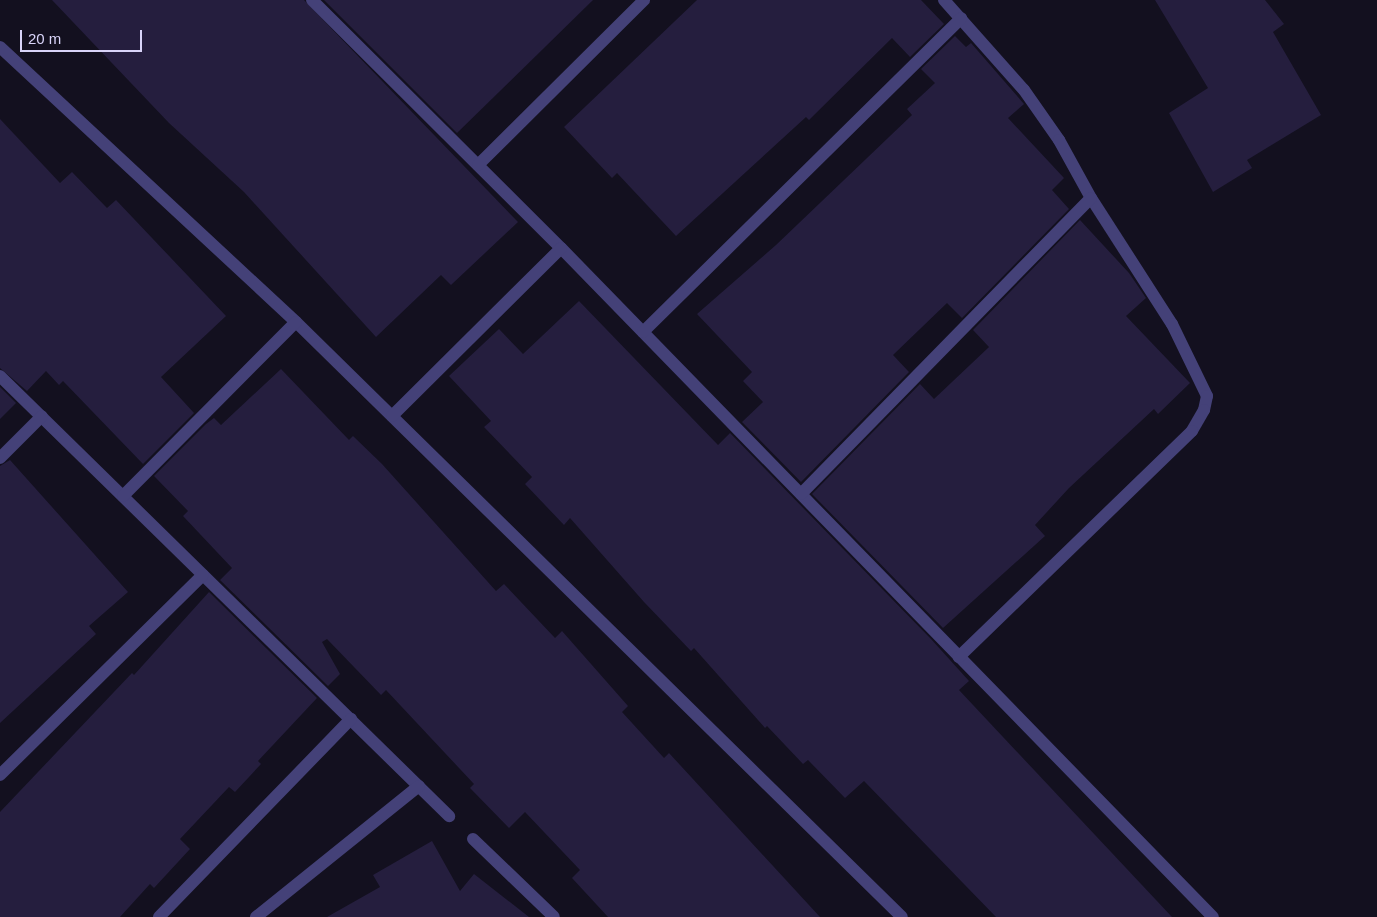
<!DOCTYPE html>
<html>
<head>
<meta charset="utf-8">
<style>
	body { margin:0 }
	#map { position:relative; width:1377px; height:917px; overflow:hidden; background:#13101f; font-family:Arial,sans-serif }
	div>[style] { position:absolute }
	.building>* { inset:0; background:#251e3e }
	.minor>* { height:12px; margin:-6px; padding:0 6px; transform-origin:6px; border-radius:6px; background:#444178 }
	span { translate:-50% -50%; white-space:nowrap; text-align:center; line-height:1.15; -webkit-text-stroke:5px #13101f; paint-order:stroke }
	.scale { position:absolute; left:20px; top:30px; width:122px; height:22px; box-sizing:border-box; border:2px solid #d9d4f9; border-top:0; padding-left:6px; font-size:15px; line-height:18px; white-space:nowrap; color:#d9d4f9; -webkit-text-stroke:4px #13101f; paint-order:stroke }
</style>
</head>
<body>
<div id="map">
	<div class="building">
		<div style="clip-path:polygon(52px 0,304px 0,518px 222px,451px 285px,441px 275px,376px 337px,244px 192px,169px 123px)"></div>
		<div style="clip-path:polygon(324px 0,593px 0,457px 133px)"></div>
		<div style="clip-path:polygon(697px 0,921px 0,944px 24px,910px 57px,892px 38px,809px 120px,806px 117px,676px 236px,617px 173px,612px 178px,564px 127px)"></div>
		<div style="clip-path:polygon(1155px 0,1265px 0,1284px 24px,1273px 32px,1321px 115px,1247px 160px,1252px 168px,1213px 192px,1169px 113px,1208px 88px)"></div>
		<div style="clip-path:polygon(955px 36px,966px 47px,971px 43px,1024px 104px,1008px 118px,1064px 178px,1052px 190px,1069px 209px,962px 318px,947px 303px,893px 355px,909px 372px,801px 482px,742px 422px,763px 402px,743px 381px,752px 372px,697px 314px,776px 245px,912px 115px,907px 109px,935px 83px,921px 69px)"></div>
		<div style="clip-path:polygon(0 119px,60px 183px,72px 172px,107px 208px,116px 200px,226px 316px,161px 377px,194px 413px,143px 464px,63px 381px,59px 385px,46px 371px,27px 391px,0 368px)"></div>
		<div style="clip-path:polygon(1080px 220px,1129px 273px,1146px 298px,1126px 316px,1190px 383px,1158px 414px,1154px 409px,1069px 488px,1035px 525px,1045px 536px,943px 628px,812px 494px,920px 384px,934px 399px,989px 347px,973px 330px)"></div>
		<div style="clip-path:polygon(579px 301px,718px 445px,730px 433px,931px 639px,969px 681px,959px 690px,1172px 917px,996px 917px,864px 781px,845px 798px,808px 760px,803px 764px,767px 726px,765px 728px,694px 648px,691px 651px,644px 602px,570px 518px,564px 525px,525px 484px,532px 477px,484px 427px,491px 421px,449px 376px,499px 329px,523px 354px)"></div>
		<div style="clip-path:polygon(281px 369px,349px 440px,353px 436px,382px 464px,496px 591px,504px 584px,555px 638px,562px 631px,628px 706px,622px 712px,664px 758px,669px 753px,820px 917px,608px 917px,572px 878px,580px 870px,525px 812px,509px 828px,470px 788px,474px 784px,386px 690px,381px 695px,327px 639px,322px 642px,340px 674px,328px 686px,220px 580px,232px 568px,183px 516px,188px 511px,154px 476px,206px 424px,214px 418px,221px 425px)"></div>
		<div style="clip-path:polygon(0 387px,16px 403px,0 419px)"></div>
		<div style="clip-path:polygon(10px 460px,128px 592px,89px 626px,96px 634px,0 723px,0 466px)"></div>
		<div style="clip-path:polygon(209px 592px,317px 698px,258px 761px,261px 764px,235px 792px,229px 787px,180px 839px,190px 849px,154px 888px,150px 884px,120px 917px,0 917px,0 812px,132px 673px,134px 675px)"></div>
		<div style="clip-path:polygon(432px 841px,460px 891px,474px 874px,529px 917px,327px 917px,380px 887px,373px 875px)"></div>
	</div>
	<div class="minor">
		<div style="left:312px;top:0;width:351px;rotate:44.9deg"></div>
		<div style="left:561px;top:248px;width:934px;rotate:45.74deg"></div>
		<div style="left:944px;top:0;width:120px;rotate:48.4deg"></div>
		<div style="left:1024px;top:90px;width:61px;rotate:55deg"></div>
		<div style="left:1059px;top:140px;width:66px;rotate:61.1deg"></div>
		<div style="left:1091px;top:198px;width:150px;rotate:57.3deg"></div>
		<div style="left:1172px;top:324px;width:80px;rotate:64.1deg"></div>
		<div style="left:1207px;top:396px;width:14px;rotate:102deg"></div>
		<div style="left:1204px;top:410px;width:24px;rotate:120deg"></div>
		<div style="left:1192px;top:431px;width:325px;rotate:135.9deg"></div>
		<div style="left:0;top:47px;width:404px;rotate:42.9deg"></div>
		<div style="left:296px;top:322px;width:849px;rotate:44.48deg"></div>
		<div style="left:478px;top:165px;width:234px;rotate:-44.8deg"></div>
		<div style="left:643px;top:332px;width:447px;rotate:-44.6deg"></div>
		<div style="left:0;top:376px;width:629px;rotate:44.42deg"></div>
		<div style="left:392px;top:416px;width:238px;rotate:-44.8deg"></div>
		<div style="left:0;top:458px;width:59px;rotate:-45deg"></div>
		<div style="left:801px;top:494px;width:414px;rotate:-45.6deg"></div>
		<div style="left:123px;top:496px;width:245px;rotate:-45.2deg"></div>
		<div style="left:0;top:775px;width:285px;rotate:-44.6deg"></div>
		<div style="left:473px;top:839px;width:112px;rotate:43.9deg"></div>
		<div style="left:159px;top:917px;width:276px;rotate:-45.9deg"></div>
		<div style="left:256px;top:917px;width:209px;rotate:-38.8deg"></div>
	</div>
	<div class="scale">20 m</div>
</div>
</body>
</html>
